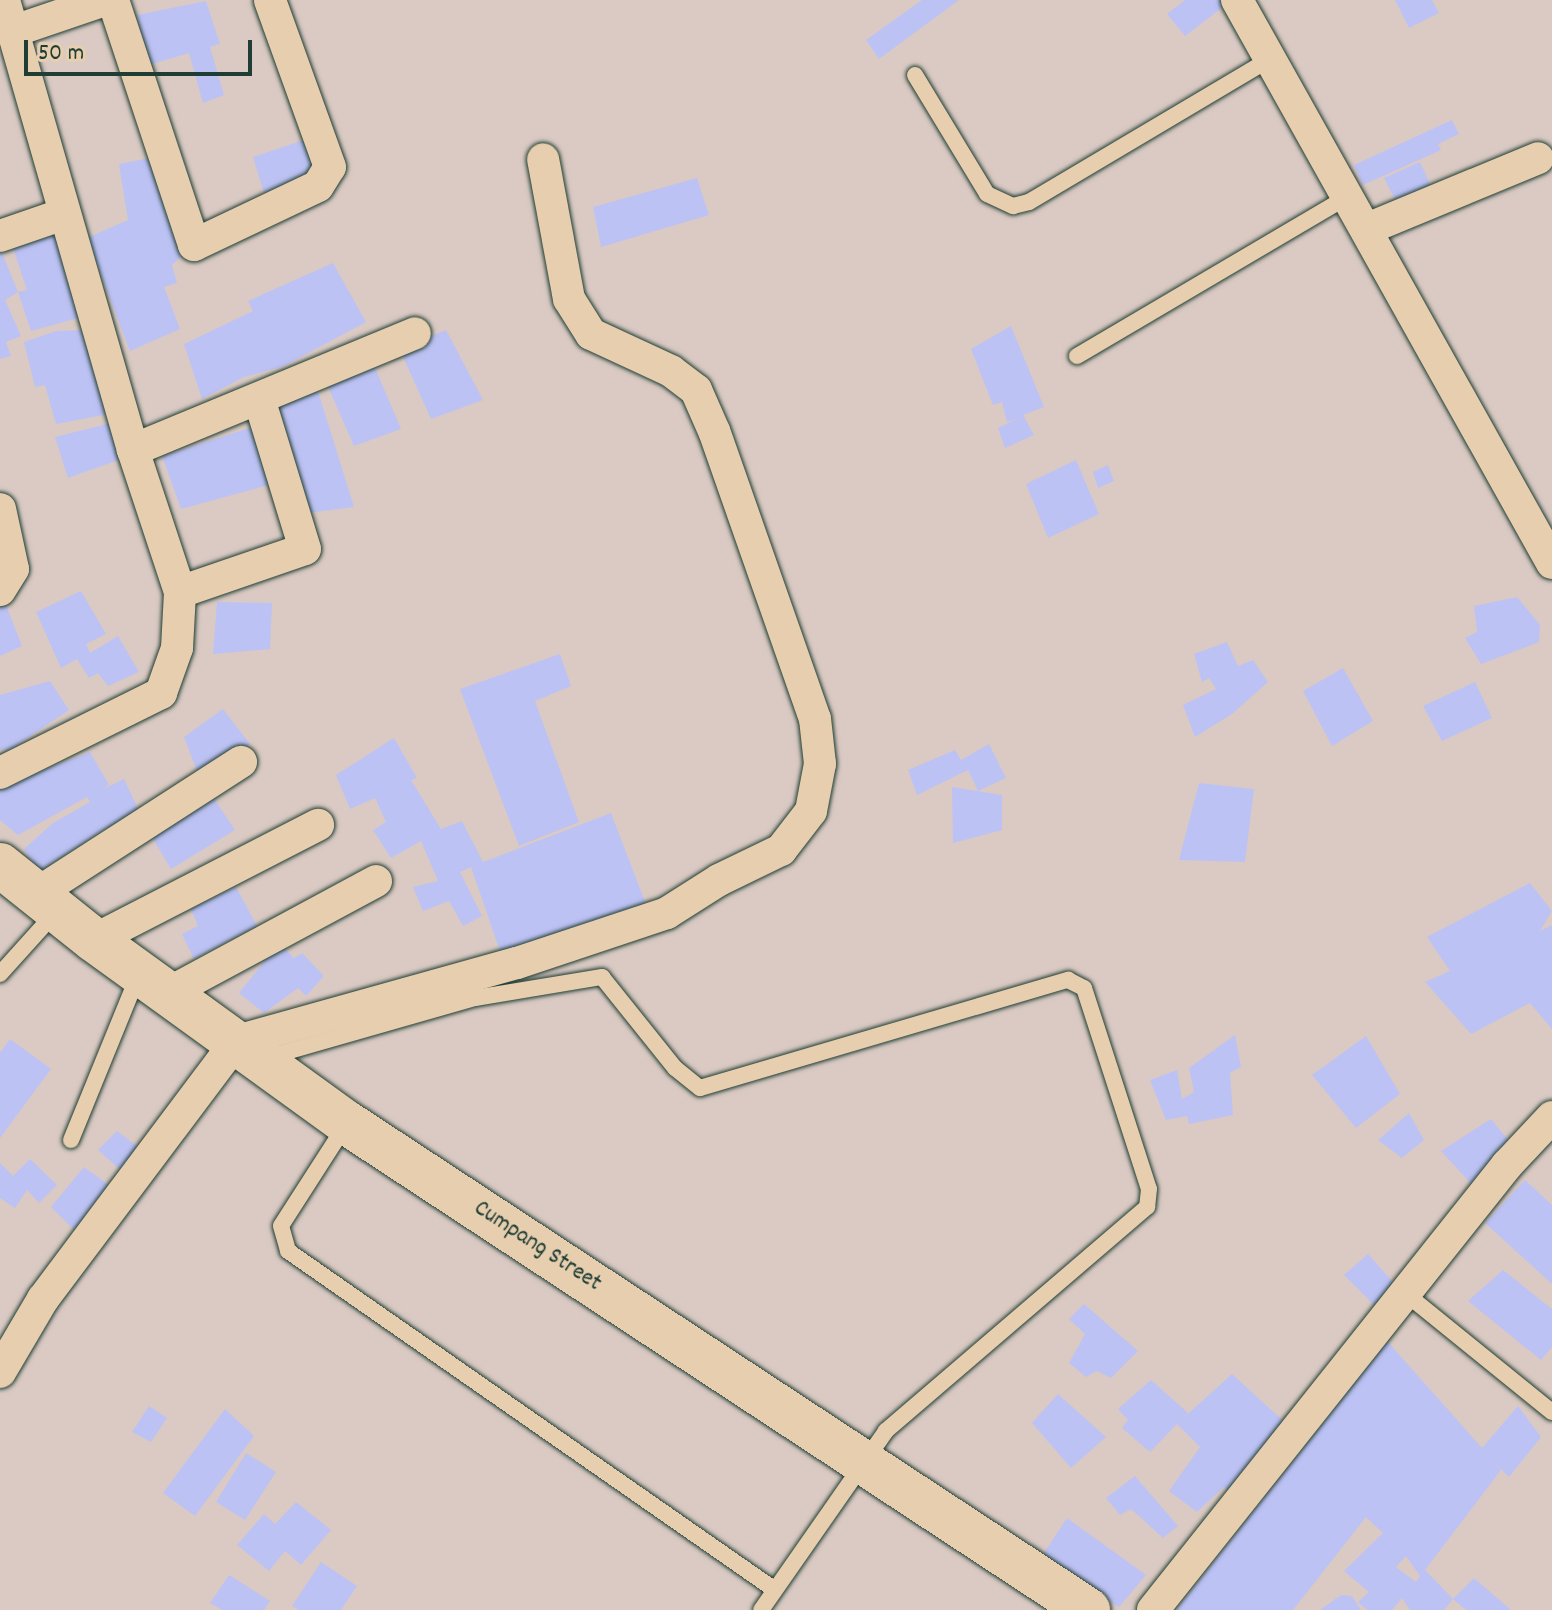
<!DOCTYPE html>
<html>
<head>
<meta charset="utf-8">
<style>
	body { margin:0 }
	#map { position:relative; width:1552px; height:1610px; overflow:hidden; background:#dacac3; font-family:Dekko,sans-serif }
	div>[style] { position:absolute }
	.building>* { inset:0; background:#bdc2f4 }
	.roads { filter:drop-shadow(0 0 2px #1f3d34) drop-shadow(0 0 2px #1f3d34) }
	.lane>* { height:16px; margin:-8px; padding:0 8px; transform-origin:8px; border-radius:8px; background:#e6ceae }
	.street>* { height:32px; margin:-16px; padding:0 16px; transform-origin:16px; border-radius:16px; background:#e6ceae }
	.secondary>* { height:44px; margin:-22px; padding:0 22px; transform-origin:22px; border-radius:22px; background:#e6ceae }
	span { translate:-50% -50%; white-space:nowrap; text-align:center; line-height:1.15; -webkit-text-stroke:7px #e6ceae; paint-order:stroke }
	.street-label { font-size:24px; color:#1f3d34 }
	.scale { position:absolute; left:24px; top:40px; width:228px; height:36px; box-sizing:border-box; border:4px solid #1f3d34; border-top:0; padding-left:10px; font-size:24px; line-height:28px; white-space:nowrap; color:#1f3d34; -webkit-text-stroke:6px #e6ceae; paint-order:stroke }
</style>
</head>
<body>
<div id="map">
	<div class="building">
		<div style="clip-path:polygon(922px 0,959px 0,879px 59px,866px 40px)"></div>
		<div style="clip-path:polygon(1185px 0,1223px 0,1227px 4px,1185px 36px,1167px 14px)"></div>
		<div style="clip-path:polygon(1395px 0,1432px 0,1439px 13px,1409px 28px)"></div>
		<div style="clip-path:polygon(206px 1px,220px 44px,210px 47px,224px 95px,203px 103px,189px 53px,149px 65px,137px 15px)"></div>
		<div style="clip-path:polygon(1452px 120px,1459px 134px,1438px 144px,1441px 150px,1363px 185px,1354px 165px)"></div>
		<div style="clip-path:polygon(304px 140px,317px 173px,264px 193px,253px 157px)"></div>
		<div style="clip-path:polygon(160px 156px,183px 255px,172px 265px,177px 283px,164px 287px,180px 329px,130px 351px,87px 238px,128px 220px,119px 164px)"></div>
		<div style="clip-path:polygon(1420px 162px,1434px 192px,1401px 211px,1384px 178px)"></div>
		<div style="clip-path:polygon(697px 178px,709px 215px,601px 247px,593px 207px)"></div>
		<div style="clip-path:polygon(53px 230px,82px 317px,31px 331px,18px 292px,27px 290px,11px 242px)"></div>
		<div style="clip-path:polygon(0 248px,18px 292px,5px 300px,21px 336px,6px 342px,11px 356px,0 359px)"></div>
		<div style="clip-path:polygon(333px 263px,366px 322px,284px 366px,244px 377px,202px 399px,184px 344px,253px 311px,248px 301px)"></div>
		<div style="clip-path:polygon(1011px 326px,1044px 407px,1023px 415px,1034px 435px,1005px 448px,998px 428px,1018px 418px,1007px 422px,1002px 402px,993px 405px,971px 349px)"></div>
		<div style="clip-path:polygon(85px 330px,114px 413px,56px 424px,45px 385px,35px 387px,24px 342px,56px 331px)"></div>
		<div style="clip-path:polygon(446px 330px,483px 400px,431px 419px,399px 348px)"></div>
		<div style="clip-path:polygon(373px 363px,401px 429px,354px 446px,326px 382px)"></div>
		<div style="clip-path:polygon(317px 388px,354px 507px,307px 513px,278px 403px)"></div>
		<div style="clip-path:polygon(111px 423px,124px 458px,68px 478px,55px 437px)"></div>
		<div style="clip-path:polygon(256px 426px,272px 484px,181px 509px,162px 456px)"></div>
		<div style="clip-path:polygon(1076px 460px,1099px 514px,1048px 538px,1026px 484px)"></div>
		<div style="clip-path:polygon(1108px 465px,1114px 481px,1098px 488px,1093px 472px)"></div>
		<div style="clip-path:polygon(81px 591px,106px 634px,86px 644px,90px 653px,118px 636px,139px 672px,108px 686px,98px 673px,89px 678px,77px 659px,61px 668px,36px 612px)"></div>
		<div style="clip-path:polygon(1517px 597px,1540px 625px,1539px 642px,1481px 664px,1465px 638px,1477px 632px,1474px 606px)"></div>
		<div style="clip-path:polygon(4px 600px,22px 646px,0 656px,0 601px)"></div>
		<div style="clip-path:polygon(217px 602px,272px 603px,270px 649px,213px 654px)"></div>
		<div style="clip-path:polygon(1227px 642px,1238px 666px,1253px 660px,1268px 682px,1232px 714px,1195px 737px,1183px 705px,1216px 689px,1209px 678px,1202px 682px,1194px 654px)"></div>
		<div style="clip-path:polygon(560px 654px,571px 686px,535px 701px,579px 822px,519px 846px,460px 689px)"></div>
		<div style="clip-path:polygon(1343px 668px,1373px 721px,1332px 746px,1303px 691px)"></div>
		<div style="clip-path:polygon(50px 681px,69px 710px,11px 749px,0 750px,0 695px)"></div>
		<div style="clip-path:polygon(1475px 682px,1492px 718px,1442px 741px,1423px 706px)"></div>
		<div style="clip-path:polygon(223px 709px,250px 744px,200px 779px,184px 737px)"></div>
		<div style="clip-path:polygon(394px 738px,417px 778px,411px 780px,441px 829px,462px 821px,483px 862px,611px 813px,647px 907px,502px 957px,471px 867px,460px 872px,482px 916px,463px 926px,449px 901px,423px 911px,413px 887px,438px 881px,421px 841px,391px 858px,373px 830px,386px 822px,375px 798px,350px 809px,336px 775px)"></div>
		<div style="clip-path:polygon(989px 744px,1006px 778px,978px 791px,968px 770px,917px 795px,908px 770px,955px 750px,961px 760px)"></div>
		<div style="clip-path:polygon(90px 752px,109px 785px,99px 791px,124px 779px,141px 815px,106px 828px,39px 872px,24px 849px,53px 823px,90px 802px,87px 797px,18px 835px,0 820px,0 787px)"></div>
		<div style="clip-path:polygon(1199px 783px,1254px 789px,1245px 862px,1179px 860px)"></div>
		<div style="clip-path:polygon(952px 787px,1002px 795px,1002px 830px,953px 843px)"></div>
		<div style="clip-path:polygon(211px 794px,235px 830px,171px 869px,147px 829px)"></div>
		<div style="clip-path:polygon(1530px 883px,1552px 911px,1540px 931px,1552px 925px,1552px 1029px,1530px 1003px,1471px 1034px,1425px 982px,1450px 971px,1427px 937px)"></div>
		<div style="clip-path:polygon(236px 887px,257px 926px,194px 959px,182px 934px,198px 926px,191px 909px)"></div>
		<div style="clip-path:polygon(276px 940px,294px 958px,302px 953px,324px 976px,306px 996px,298px 988px,264px 1013px,239px 993px,264px 962px,257px 953px)"></div>
		<div style="clip-path:polygon(1235px 1035px,1241px 1067px,1230px 1073px,1233px 1115px,1189px 1124px,1187px 1116px,1166px 1120px,1150px 1080px,1177px 1070px,1182px 1099px,1194px 1092px,1189px 1068px)"></div>
		<div style="clip-path:polygon(1366px 1036px,1400px 1094px,1356px 1128px,1312px 1075px)"></div>
		<div style="clip-path:polygon(10px 1039px,51px 1069px,0 1138px,0 1053px)"></div>
		<div style="clip-path:polygon(1409px 1113px,1424px 1140px,1402px 1158px,1378px 1140px)"></div>
		<div style="clip-path:polygon(1491px 1119px,1514px 1147px,1477px 1190px,1441px 1151px)"></div>
		<div style="clip-path:polygon(117px 1131px,142px 1150px,125px 1174px,98px 1150px)"></div>
		<div style="clip-path:polygon(30px 1159px,57px 1185px,39px 1203px,27px 1190px,15px 1208px,0 1198px,0 1163px,13px 1176px)"></div>
		<div style="clip-path:polygon(84px 1167px,109px 1185px,74px 1230px,51px 1207px)"></div>
		<div style="clip-path:polygon(1525px 1180px,1552px 1205px,1552px 1284px,1485px 1223px)"></div>
		<div style="clip-path:polygon(1368px 1254px,1398px 1288px,1378px 1309px,1344px 1275px)"></div>
		<div style="clip-path:polygon(1503px 1270px,1552px 1309px,1552px 1347px,1541px 1360px,1468px 1301px)"></div>
		<div style="clip-path:polygon(1084px 1304px,1138px 1351px,1111px 1378px,1097px 1371px,1086px 1377px,1069px 1363px,1085px 1334px,1069px 1319px)"></div>
		<div style="clip-path:polygon(evenodd,1387px 1341px,1482px 1448px,1518px 1406px,1541px 1437px,1509px 1477px,1495px 1463px,1501px 1470px,1425px 1570px,1453px 1599px,1444px 1610px,1410px 1610px,1402px 1598px,1392px 1610px,1367px 1610px,1358px 1602px,1369px 1592px,1344px 1571px,1383px 1533px,1366px 1517px,1293px 1610px,1176px 1610px,1387px 1341px,1406px 1556px,1420px 1576px,1416px 1582px,1396px 1567px,1406px 1556px)"></div>
		<div style="clip-path:polygon(1232px 1374px,1292px 1429px,1230px 1492px,1224px 1487px,1197px 1512px,1169px 1491px,1200px 1447px,1177px 1424px,1150px 1452px,1122px 1428px,1128px 1420px,1118px 1409px,1151px 1380px,1188px 1413px,1179px 1422px)"></div>
		<div style="clip-path:polygon(1058px 1394px,1106px 1437px,1071px 1468px,1032px 1423px)"></div>
		<div style="clip-path:polygon(149px 1406px,167px 1418px,151px 1442px,132px 1432px)"></div>
		<div style="clip-path:polygon(225px 1409px,254px 1436px,195px 1516px,163px 1493px)"></div>
		<div style="clip-path:polygon(246px 1453px,276px 1472px,245px 1520px,216px 1502px)"></div>
		<div style="clip-path:polygon(1135px 1476px,1178px 1526px,1163px 1538px,1131px 1509px,1120px 1515px,1106px 1498px)"></div>
		<div style="clip-path:polygon(296px 1502px,331px 1530px,301px 1565px,285px 1551px,269px 1571px,237px 1545px,264px 1514px,275px 1524px)"></div>
		<div style="clip-path:polygon(1067px 1518px,1146px 1575px,1119px 1607px,1040px 1559px)"></div>
		<div style="clip-path:polygon(321px 1562px,357px 1586px,341px 1610px,299px 1610px,292px 1606px)"></div>
		<div style="clip-path:polygon(229px 1575px,270px 1601px,264px 1610px,222px 1610px,210px 1603px)"></div>
		<div style="clip-path:polygon(1474px 1578px,1511px 1610px,1466px 1610px,1453px 1599px)"></div>
		<div style="clip-path:polygon(1341px 1595px,1352px 1596px,1361px 1610px,1320px 1610px)"></div>
	</div>
	<div class="roads">
		<div class="lane">
			<div style="left:915px;top:75px;width:139px;rotate:58.8deg"></div>
			<div style="left:987px;top:194px;width:29px;rotate:25deg"></div>
			<div style="left:1013px;top:206px;width:16px;rotate:-14deg"></div>
			<div style="left:1029px;top:202px;width:280px;rotate:-30.7deg"></div>
			<div style="left:1077px;top:356px;width:313px;rotate:-30.5deg"></div>
			<div style="left:0;top:974px;width:82px;rotate:-48deg"></div>
			<div style="left:268px;top:1057px;width:215px;rotate:-15.9deg"></div>
			<div style="left:475px;top:998px;width:129px;rotate:-9.4deg"></div>
			<div style="left:602px;top:977px;width:117px;rotate:51.3deg"></div>
			<div style="left:675px;top:1068px;width:32px;rotate:39deg"></div>
			<div style="left:700px;top:1088px;width:384px;rotate:-16.4deg"></div>
			<div style="left:1068px;top:980px;width:18px;rotate:27deg"></div>
			<div style="left:1084px;top:988px;width:211px;rotate:72.1deg"></div>
			<div style="left:1149px;top:1189px;width:18px;rotate:96deg"></div>
			<div style="left:1147px;top:1207px;width:344px;rotate:139.4deg"></div>
			<div style="left:886px;top:1431px;width:218px;rotate:124.9deg"></div>
			<div style="left:347px;top:1123px;width:122px;rotate:122.7deg"></div>
			<div style="left:281px;top:1226px;width:26px;rotate:74deg"></div>
			<div style="left:288px;top:1251px;width:593px;rotate:34.84deg"></div>
			<div style="left:71px;top:1140px;width:177px;rotate:-67.8deg"></div>
			<div style="left:1405px;top:1293px;width:189px;rotate:39deg"></div>
		</div>
		<div class="street">
			<div style="left:113px;top:0;width:258px;rotate:71.7deg"></div>
			<div style="left:194px;top:245px;width:137px;rotate:-25.4deg"></div>
			<div style="left:318px;top:186px;width:22px;rotate:-58deg"></div>
			<div style="left:330px;top:167px;width:177px;rotate:-109.8deg"></div>
			<div style="left:1237px;top:0;width:645px;rotate:60.77deg"></div>
			<div style="left:14px;top:31px;width:96px;rotate:-18.8deg"></div>
			<div style="left:1367px;top:229px;width:185px;rotate:-22.5deg"></div>
			<div style="left:0;top:236px;width:68px;rotate:-19deg"></div>
			<div style="left:133px;top:450px;width:305px;rotate:-22.5deg"></div>
			<div style="left:0;top:509px;width:61px;rotate:77.8deg"></div>
			<div style="left:13px;top:569px;width:25px;rotate:122deg"></div>
			<div style="left:180px;top:592px;width:132px;rotate:-19deg"></div>
			<div style="left:305px;top:549px;width:157px;rotate:-107deg"></div>
			<div style="left:0;top:773px;width:180px;rotate:-26.4deg"></div>
			<div style="left:161px;top:693px;width:48px;rotate:-70.4deg"></div>
			<div style="left:177px;top:648px;width:56px;rotate:-86.9deg"></div>
			<div style="left:180px;top:592px;width:150px;rotate:-108.3deg"></div>
			<div style="left:133px;top:450px;width:468px;rotate:-106deg"></div>
			<div style="left:36px;top:894px;width:244px;rotate:-32.8deg"></div>
			<div style="left:94px;top:940px;width:252px;rotate:-27.2deg"></div>
			<div style="left:170px;top:992px;width:234px;rotate:-28.3deg"></div>
			<div style="left:0;top:1372px;width:85px;rotate:-59.5deg"></div>
			<div style="left:43px;top:1299px;width:323px;rotate:-53.1deg"></div>
			<div style="left:237px;top:1041px;width:291px;rotate:-15.6deg"></div>
			<div style="left:517px;top:963px;width:158px;rotate:-18.4deg"></div>
			<div style="left:667px;top:913px;width:62px;rotate:-32.4deg"></div>
			<div style="left:719px;top:880px;width:69px;rotate:-25.8deg"></div>
			<div style="left:781px;top:850px;width:49px;rotate:-52.4deg"></div>
			<div style="left:811px;top:811px;width:48px;rotate:-79.2deg"></div>
			<div style="left:820px;top:764px;width:45px;rotate:-96.3deg"></div>
			<div style="left:815px;top:719px;width:305px;rotate:-109.3deg"></div>
			<div style="left:714px;top:431px;width:45px;rotate:-113.7deg"></div>
			<div style="left:696px;top:390px;width:31px;rotate:-143deg"></div>
			<div style="left:671px;top:371px;width:88px;rotate:-155.2deg"></div>
			<div style="left:591px;top:334px;width:41px;rotate:-122.2deg"></div>
			<div style="left:569px;top:299px;width:142px;rotate:-100.5deg"></div>
			<div style="left:1153px;top:1610px;width:569px;rotate:-51.5deg"></div>
			<div style="left:1507px;top:1165px;width:66px;rotate:-46.8deg"></div>
		</div>
		<div class="secondary">
			<div style="left:0;top:865px;width:120px;rotate:38.6deg"></div>
			<div style="left:94px;top:940px;width:312px;rotate:35.9deg"></div>
			<div style="left:347px;top:1123px;width:887px;rotate:33.31deg"></div>
		</div>
	</div>
	<div class="street-label">
		<span style="left:537px;top:1247px;rotate:33deg">Cumpang Street</span>
	</div>
	<div class="scale">50 m</div>
</div>
</body>
</html>
